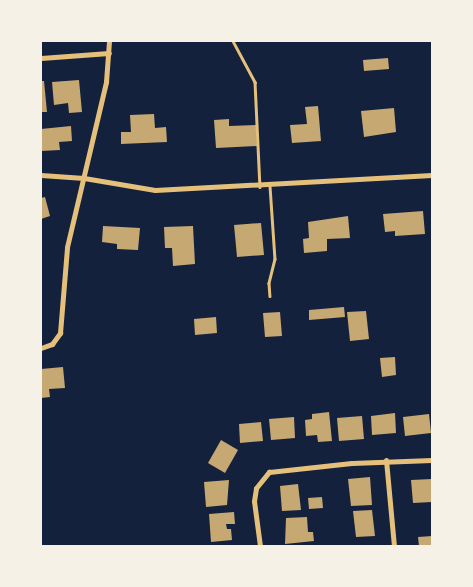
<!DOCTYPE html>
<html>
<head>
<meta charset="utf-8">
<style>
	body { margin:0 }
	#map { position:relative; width:473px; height:587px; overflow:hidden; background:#14213d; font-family:Lora,serif }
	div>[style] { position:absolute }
	.building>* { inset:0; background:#c6a872 }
	.service>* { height:2.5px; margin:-1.25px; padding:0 1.25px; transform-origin:1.25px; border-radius:1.25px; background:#e5c07b }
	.minor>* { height:5px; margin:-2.5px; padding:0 2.5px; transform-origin:2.5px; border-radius:2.5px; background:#e5c07b }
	span { translate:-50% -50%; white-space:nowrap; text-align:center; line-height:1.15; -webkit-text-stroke:5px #f6f1e7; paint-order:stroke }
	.frame { position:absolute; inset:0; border:42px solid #f6f1e7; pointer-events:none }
</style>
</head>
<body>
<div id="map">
	<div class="building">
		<div style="clip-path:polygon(388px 58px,389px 69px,364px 71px,363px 60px)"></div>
		<div style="clip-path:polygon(79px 80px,82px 112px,69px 113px,68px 103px,54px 105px,52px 82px)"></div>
		<div style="clip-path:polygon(41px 81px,44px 81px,47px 112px,41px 112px)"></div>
		<div style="clip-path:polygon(318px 106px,321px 141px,292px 143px,290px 125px,307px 124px,305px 107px)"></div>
		<div style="clip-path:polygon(394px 108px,396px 132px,364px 137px,361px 111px)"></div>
		<div style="clip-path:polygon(154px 114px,155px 128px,166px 127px,167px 142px,121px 144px,121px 132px,131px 132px,130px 115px)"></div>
		<div style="clip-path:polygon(229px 119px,229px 126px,256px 125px,257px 146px,216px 148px,214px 120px)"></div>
		<div style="clip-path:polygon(71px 126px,72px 141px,59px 142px,60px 150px,41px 151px,41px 129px)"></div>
		<div style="clip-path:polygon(45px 197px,50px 216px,41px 219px,41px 198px)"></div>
		<div style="clip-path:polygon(423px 211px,425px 234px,395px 236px,395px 231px,385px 232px,383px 214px)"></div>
		<div style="clip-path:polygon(348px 216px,350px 238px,327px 239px,327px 251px,304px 253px,303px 239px,309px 238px,308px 222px)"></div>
		<div style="clip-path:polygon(261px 223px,264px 255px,237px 257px,234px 225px)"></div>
		<div style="clip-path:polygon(103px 226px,140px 228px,138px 250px,117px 249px,117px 244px,102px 242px)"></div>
		<div style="clip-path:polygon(193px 226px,195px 264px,173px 266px,172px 248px,165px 248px,164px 227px)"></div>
		<div style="clip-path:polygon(344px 307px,345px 317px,309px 320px,309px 310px)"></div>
		<div style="clip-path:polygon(366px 311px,369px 339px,350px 341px,347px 312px)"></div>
		<div style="clip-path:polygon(280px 312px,282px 336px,265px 337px,263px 313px)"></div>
		<div style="clip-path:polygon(216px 317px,217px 333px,195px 335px,194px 319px)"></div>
		<div style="clip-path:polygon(395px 357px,396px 375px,382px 377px,380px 358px)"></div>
		<div style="clip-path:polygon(63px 367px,65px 388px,49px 389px,50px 397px,41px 398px,41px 369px)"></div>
		<div style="clip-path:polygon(329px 412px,332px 441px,318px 442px,317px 435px,306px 436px,305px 420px,312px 419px,312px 414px)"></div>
		<div style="clip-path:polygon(395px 413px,396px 433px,372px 435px,371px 416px)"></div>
		<div style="clip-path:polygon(429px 414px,431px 433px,405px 436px,403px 417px)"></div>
		<div style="clip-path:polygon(362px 416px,364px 439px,339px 441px,337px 418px)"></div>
		<div style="clip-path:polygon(294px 417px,295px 438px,271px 440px,269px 419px)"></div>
		<div style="clip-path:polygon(261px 422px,263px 441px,240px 443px,239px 424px)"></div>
		<div style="clip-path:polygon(221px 440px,238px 450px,225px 473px,208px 463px)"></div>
		<div style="clip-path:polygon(370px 477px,372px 505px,351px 506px,348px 479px)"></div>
		<div style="clip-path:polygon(432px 479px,432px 502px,413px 503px,411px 480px)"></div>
		<div style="clip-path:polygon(229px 480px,227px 505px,206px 507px,204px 482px)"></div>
		<div style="clip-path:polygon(298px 484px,301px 510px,282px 511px,280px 486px)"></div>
		<div style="clip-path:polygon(322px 497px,323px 508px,309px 509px,308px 498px)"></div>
		<div style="clip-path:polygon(372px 510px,375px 536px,356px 537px,353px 511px)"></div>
		<div style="clip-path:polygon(234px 512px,235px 524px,226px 524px,227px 529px,231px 529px,232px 540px,211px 542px,209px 514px)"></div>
		<div style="clip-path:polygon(307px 517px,308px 532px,313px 532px,314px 541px,285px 544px,286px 518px)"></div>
		<div style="clip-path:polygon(432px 536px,432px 546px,419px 546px,418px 537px)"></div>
	</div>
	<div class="service">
		<div style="left:233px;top:41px;width:47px;rotate:61.8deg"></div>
		<div style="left:255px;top:82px;width:105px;rotate:87.3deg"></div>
		<div style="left:270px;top:186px;width:73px;rotate:86.1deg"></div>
		<div style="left:275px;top:259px;width:25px;rotate:104deg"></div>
		<div style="left:269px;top:283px;width:13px;rotate:86deg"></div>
	</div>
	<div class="minor">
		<div style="left:41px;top:58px;width:68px;rotate:-4.2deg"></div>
		<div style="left:41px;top:175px;width:43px;rotate:4deg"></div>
		<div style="left:84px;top:178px;width:72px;rotate:9.6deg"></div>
		<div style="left:155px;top:190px;width:277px;rotate:-3.1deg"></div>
		<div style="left:41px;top:348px;width:12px;rotate:-20deg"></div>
		<div style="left:52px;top:344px;width:14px;rotate:-54deg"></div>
		<div style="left:60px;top:333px;width:86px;rotate:-85.3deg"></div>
		<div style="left:67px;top:247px;width:170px;rotate:-76.7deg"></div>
		<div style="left:106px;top:82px;width:41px;rotate:-85.8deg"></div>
		<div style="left:386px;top:460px;width:86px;rotate:84.7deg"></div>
		<div style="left:260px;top:546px;width:45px;rotate:-97.6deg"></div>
		<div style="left:254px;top:501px;width:13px;rotate:-81deg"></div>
		<div style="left:256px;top:488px;width:21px;rotate:-51deg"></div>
		<div style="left:269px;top:472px;width:83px;rotate:-6.2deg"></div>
		<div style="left:352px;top:463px;width:80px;rotate:-2.1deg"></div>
	</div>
	<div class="frame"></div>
</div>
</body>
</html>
